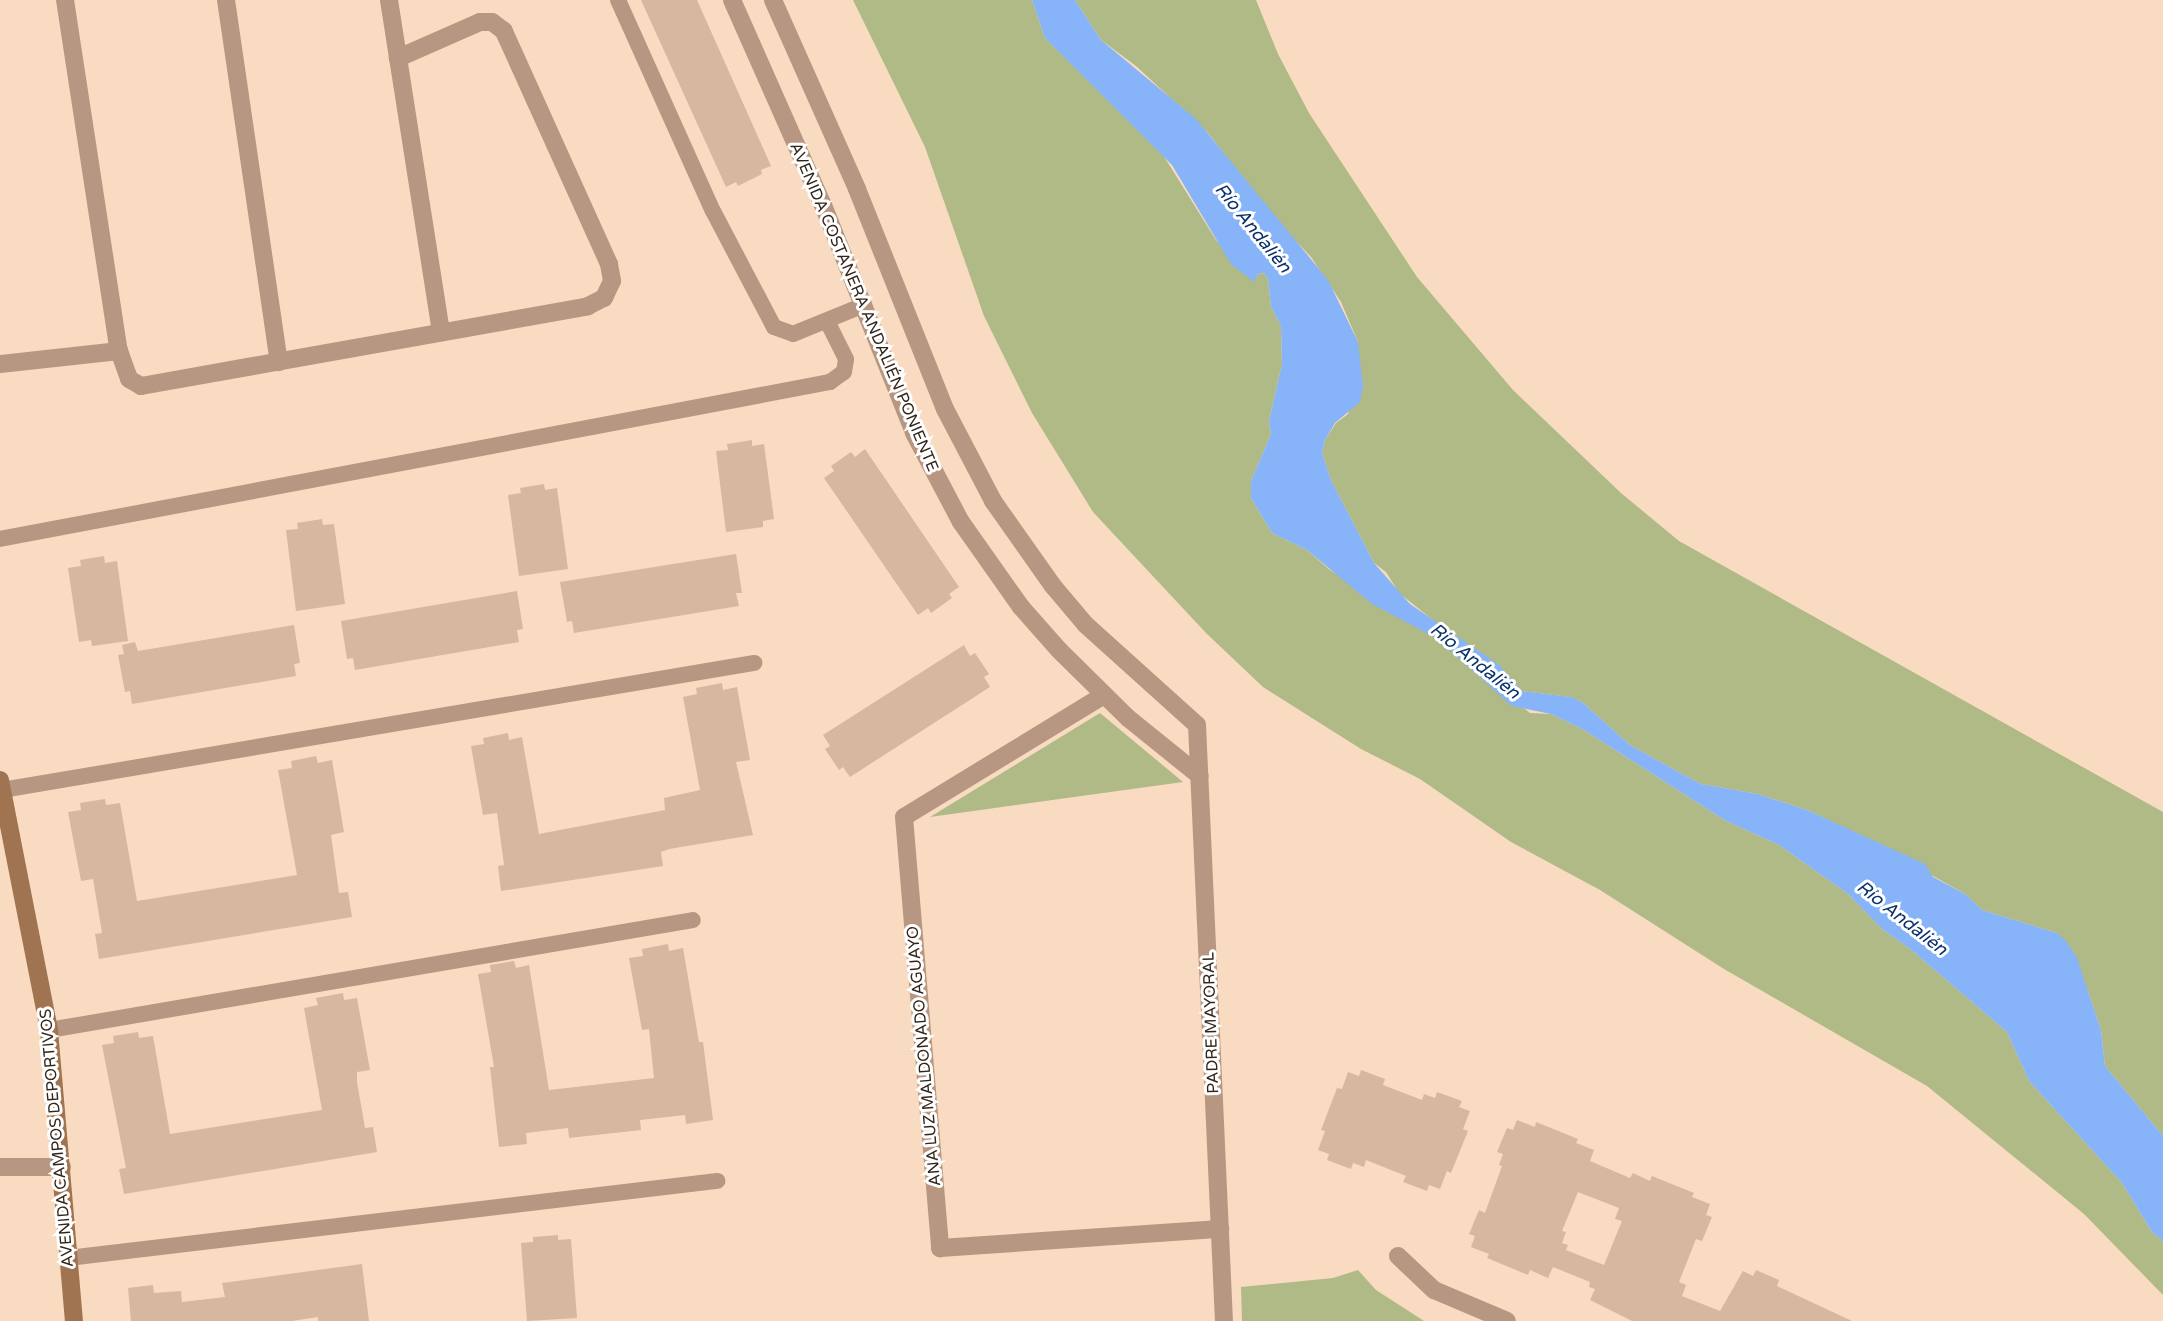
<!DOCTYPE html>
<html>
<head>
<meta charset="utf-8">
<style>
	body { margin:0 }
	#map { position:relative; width:2163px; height:1321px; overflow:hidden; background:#f9dbc1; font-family:"Varela Round",sans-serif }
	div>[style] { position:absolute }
	.green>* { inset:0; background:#b0ba86 }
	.water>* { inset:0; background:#87b3f8 }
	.building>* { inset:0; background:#d5b89f }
	.lane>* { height:16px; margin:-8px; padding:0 8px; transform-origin:8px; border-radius:8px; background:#b79781 }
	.street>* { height:18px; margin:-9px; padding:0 9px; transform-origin:9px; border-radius:9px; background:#b79781 }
	.secondary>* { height:18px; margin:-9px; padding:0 9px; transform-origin:9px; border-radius:9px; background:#a07351 }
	span { translate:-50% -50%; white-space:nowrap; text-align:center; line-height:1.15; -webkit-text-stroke:6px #fff; paint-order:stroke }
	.street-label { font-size:16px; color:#31261c }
	.water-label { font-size:18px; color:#09316c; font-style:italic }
</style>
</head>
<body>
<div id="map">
	<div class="green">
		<div style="clip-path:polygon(853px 0,1032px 0,1045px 38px,1160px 150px,1216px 240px,1254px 281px,1258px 274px,1264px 273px,1268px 279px,1271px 307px,1281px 326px,1282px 364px,1269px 421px,1271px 434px,1251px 481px,1251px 498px,1272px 533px,1307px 550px,1330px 570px,1436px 638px,1530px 713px,1551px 714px,1584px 730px,1726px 821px,1779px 845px,1848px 894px,1883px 930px,1909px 948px,2007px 1032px,2029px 1081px,2122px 1183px,2152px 1232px,2163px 1241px,2163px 1295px,2084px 1214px,1927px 1086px,1724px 969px,1600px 890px,1511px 842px,1420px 779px,1361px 749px,1263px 687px,1206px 633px,1093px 512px,1032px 413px,984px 316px,925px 147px)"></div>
		<div style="clip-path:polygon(1075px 0,1256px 0,1278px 54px,1309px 113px,1417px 277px,1513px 390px,1621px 493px,1679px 541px,2163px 812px,2163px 1136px,2105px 1066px,2101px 1030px,2088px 991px,2057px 933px,1982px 910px,1965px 894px,1860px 835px,1807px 810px,1758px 794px,1701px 784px,1686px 776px,1630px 745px,1582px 702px,1570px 697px,1522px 691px,1399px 593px,1386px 572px,1374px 563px,1331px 480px,1322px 453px,1325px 440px,1336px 423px,1348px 414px,1358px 342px,1341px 302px,1311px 257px,1275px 219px,1208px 133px,1136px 66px,1101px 40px)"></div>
		<div style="clip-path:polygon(1100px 713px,1183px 782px,930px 817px)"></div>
		<div style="clip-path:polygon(1358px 1270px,1376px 1290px,1424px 1321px,1242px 1321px,1241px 1287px,1333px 1278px)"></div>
	</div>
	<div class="water">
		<div style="clip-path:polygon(1032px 0,1075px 0,1101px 40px,1196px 119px,1328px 280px,1358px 342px,1363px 386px,1360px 402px,1335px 423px,1325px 440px,1322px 453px,1331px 480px,1374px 563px,1410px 604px,1499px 665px,1522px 691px,1571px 697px,1582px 702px,1630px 745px,1686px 776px,1701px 784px,1758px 794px,1807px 810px,1925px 864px,1933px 877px,1965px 894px,1982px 910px,2057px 933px,2066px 941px,2077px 958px,2101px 1030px,2105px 1066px,2163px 1136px,2163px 1241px,2152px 1232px,2122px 1183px,2029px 1081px,2007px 1032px,1909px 948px,1883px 930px,1848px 894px,1779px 845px,1726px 821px,1584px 730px,1551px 714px,1512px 706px,1436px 638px,1372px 604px,1307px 550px,1272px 533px,1251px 498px,1251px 481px,1271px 434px,1269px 421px,1282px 364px,1281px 326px,1271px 307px,1268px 279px,1264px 273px,1258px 274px,1254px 282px,1231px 264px,1172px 165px,1045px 38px)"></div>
	</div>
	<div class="building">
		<div style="clip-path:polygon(641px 0,697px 0,771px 166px,761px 170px,762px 174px,738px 186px,736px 182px,726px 187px)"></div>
		<div style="clip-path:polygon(752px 440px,752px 446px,764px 444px,774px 519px,763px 521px,763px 527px,726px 532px,716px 451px,728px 450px,727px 444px)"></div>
		<div style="clip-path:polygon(865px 449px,959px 587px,949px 594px,952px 598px,931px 613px,928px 608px,918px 615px,824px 478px,834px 471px,831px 466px,851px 452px,855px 457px)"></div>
		<div style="clip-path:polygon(544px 484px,545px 490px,557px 488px,568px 569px,519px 576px,508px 495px,521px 493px,520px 488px)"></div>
		<div style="clip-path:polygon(322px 519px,323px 525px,334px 524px,345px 604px,296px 611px,286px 530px,298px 529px,297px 523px)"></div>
		<div style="clip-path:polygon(736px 554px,742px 593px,736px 593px,739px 606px,574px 633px,572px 621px,567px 622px,560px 582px)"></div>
		<div style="clip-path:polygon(104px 556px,105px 563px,117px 561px,128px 641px,92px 646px,91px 640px,79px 642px,68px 568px,81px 566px,80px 560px)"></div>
		<div style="clip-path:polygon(517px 591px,523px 629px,517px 630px,519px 642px,355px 670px,353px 658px,347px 659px,341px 621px)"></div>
		<div style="clip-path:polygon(294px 625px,300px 663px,294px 664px,296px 676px,132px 704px,130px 691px,125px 692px,118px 655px,124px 654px,122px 645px,135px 642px,138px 651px)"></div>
		<div style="clip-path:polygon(964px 645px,970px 656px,975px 653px,989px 674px,984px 677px,990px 687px,850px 777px,843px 767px,839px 770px,825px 749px,830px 746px,823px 735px)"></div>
		<div style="clip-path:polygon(722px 683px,723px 690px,737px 687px,750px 760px,736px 762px,753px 835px,669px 849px,661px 852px,663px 866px,501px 891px,498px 866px,504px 865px,497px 813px,483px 815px,471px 746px,484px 744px,483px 738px,508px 733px,509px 740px,522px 737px,539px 834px,665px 810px,664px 798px,700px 790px,683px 697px,697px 694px,696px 688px)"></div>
		<div style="clip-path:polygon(316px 756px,318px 763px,332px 760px,344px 832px,331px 835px,339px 893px,348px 892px,352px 917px,99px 959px,95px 934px,102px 933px,93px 879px,81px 881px,68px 812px,81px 810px,80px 803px,105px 799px,106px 805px,120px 803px,137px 901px,297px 875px,278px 770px,292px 768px,291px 761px)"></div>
		<div style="clip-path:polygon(668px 944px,669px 951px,683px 948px,699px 1042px,703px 1042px,713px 1120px,686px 1124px,685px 1115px,640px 1120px,641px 1130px,569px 1138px,568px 1128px,526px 1133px,527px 1144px,499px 1147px,490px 1067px,494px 1067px,478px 974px,491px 972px,490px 965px,514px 961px,516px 968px,529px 965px,549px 1090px,654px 1078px,649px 1029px,642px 1030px,629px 958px,643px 956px,642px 949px)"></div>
		<div style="clip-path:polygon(343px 993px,344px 1000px,357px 998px,370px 1070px,357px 1072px,357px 1082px,365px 1128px,373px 1127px,377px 1152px,124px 1194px,119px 1169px,126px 1168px,102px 1045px,114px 1043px,113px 1036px,138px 1032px,139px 1038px,153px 1036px,170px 1134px,322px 1110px,304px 1008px,318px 1005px,316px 998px)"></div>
		<div style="clip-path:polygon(1361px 1070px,1385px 1079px,1383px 1085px,1422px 1100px,1424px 1094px,1435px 1098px,1437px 1092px,1462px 1101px,1459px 1107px,1470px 1111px,1463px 1129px,1468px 1131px,1451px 1173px,1447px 1171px,1440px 1189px,1429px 1185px,1427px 1191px,1403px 1182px,1406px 1176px,1366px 1160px,1364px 1167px,1353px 1163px,1351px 1169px,1327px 1160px,1329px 1154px,1318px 1150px,1325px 1131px,1321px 1130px,1337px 1088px,1342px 1089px,1348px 1072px,1359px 1076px)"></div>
		<div style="clip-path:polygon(evenodd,1517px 1120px,1535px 1127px,1536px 1122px,1578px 1139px,1576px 1143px,1594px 1150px,1590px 1161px,1630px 1178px,1633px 1173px,1650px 1181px,1652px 1176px,1694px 1193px,1692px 1197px,1710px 1204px,1706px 1215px,1712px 1217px,1702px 1241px,1696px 1239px,1679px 1282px,1686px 1285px,1682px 1296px,1720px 1311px,1743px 1271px,1753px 1276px,1756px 1270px,1779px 1280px,1777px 1286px,1852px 1321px,1632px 1321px,1590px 1300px,1595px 1289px,1589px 1287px,1590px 1282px,1553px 1267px,1548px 1278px,1530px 1270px,1528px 1275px,1487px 1258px,1489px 1254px,1471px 1247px,1475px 1236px,1469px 1234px,1479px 1210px,1485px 1213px,1502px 1166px,1499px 1165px,1503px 1154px,1497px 1152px,1507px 1128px,1513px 1130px,1517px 1120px,1578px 1192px,1619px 1208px,1615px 1219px,1622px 1221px,1604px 1265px,1566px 1250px,1568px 1245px,1562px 1243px,1566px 1232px,1562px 1231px,1578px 1192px)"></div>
		<div style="clip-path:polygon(558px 1235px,558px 1240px,571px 1239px,577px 1318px,527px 1321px,521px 1243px,533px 1242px,533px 1237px)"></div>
		<div style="clip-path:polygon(362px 1264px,369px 1321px,318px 1321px,318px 1317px,292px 1321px,131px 1321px,128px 1288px,153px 1285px,154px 1293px,181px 1291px,182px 1302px,225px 1297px,222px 1283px)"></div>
	</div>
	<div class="lane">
		<div style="left:618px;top:0;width:231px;rotate:65.8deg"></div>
		<div style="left:713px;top:211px;width:131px;rotate:62.3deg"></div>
		<div style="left:774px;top:327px;width:20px;rotate:20deg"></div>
		<div style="left:793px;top:334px;width:77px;rotate:-22.2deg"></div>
		<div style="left:0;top:539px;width:845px;rotate:-10.71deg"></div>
		<div style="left:830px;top:382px;width:17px;rotate:-36deg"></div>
		<div style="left:844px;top:372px;width:13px;rotate:-81deg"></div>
		<div style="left:846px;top:359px;width:42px;rotate:-116.6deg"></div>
		<div style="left:2px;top:790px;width:763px;rotate:-9.59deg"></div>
		<div style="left:49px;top:1030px;width:653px;rotate:-9.69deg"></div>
		<div style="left:68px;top:1258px;width:654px;rotate:-6.77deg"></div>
	</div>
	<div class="street">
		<div style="left:65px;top:0;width:355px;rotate:81.3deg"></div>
		<div style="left:119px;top:351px;width:30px;rotate:70deg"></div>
		<div style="left:129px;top:379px;width:14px;rotate:30deg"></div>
		<div style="left:141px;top:386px;width:454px;rotate:-10.1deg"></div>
		<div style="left:588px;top:306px;width:18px;rotate:-27deg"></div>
		<div style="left:604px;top:298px;width:19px;rotate:-65deg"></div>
		<div style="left:612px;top:281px;width:17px;rotate:-100deg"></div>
		<div style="left:609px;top:264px;width:256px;rotate:-114.3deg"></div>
		<div style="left:504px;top:31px;width:15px;rotate:-143deg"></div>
		<div style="left:492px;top:22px;width:12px;rotate:180deg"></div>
		<div style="left:480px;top:22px;width:90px;rotate:156.3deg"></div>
		<div style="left:226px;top:0;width:366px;rotate:81.7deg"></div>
		<div style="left:389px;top:0;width:336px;rotate:81.1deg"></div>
		<div style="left:732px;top:0;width:224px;rotate:66.1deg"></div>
		<div style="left:823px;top:205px;width:245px;rotate:68.2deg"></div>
		<div style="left:914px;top:433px;width:101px;rotate:62.2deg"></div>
		<div style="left:961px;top:522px;width:104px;rotate:54.8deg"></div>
		<div style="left:1021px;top:607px;width:57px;rotate:48.5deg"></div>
		<div style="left:1059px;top:650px;width:97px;rotate:44.6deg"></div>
		<div style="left:1128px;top:718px;width:92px;rotate:38.9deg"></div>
		<div style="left:773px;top:0;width:207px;rotate:66deg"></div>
		<div style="left:857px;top:189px;width:237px;rotate:68.2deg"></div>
		<div style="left:945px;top:409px;width:104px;rotate:62.4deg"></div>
		<div style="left:993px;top:501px;width:104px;rotate:54.8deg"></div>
		<div style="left:1053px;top:586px;width:51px;rotate:49.8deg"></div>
		<div style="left:1086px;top:625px;width:149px;rotate:42deg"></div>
		<div style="left:1197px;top:725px;width:597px;rotate:87.41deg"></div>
		<div style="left:0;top:364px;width:120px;rotate:-6.2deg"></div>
		<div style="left:1104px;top:695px;width:234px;rotate:148.6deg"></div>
		<div style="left:904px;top:817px;width:433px;rotate:85.2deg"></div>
		<div style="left:940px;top:1248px;width:281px;rotate:-3.9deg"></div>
		<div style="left:0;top:1167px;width:62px"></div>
		<div style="left:1398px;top:1256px;width:50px;rotate:43.4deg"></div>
		<div style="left:1434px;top:1290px;width:79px;rotate:23deg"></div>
	</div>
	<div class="secondary">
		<div style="left:0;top:780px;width:255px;rotate:78.9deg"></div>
		<div style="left:49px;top:1030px;width:292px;rotate:85.1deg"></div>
	</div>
	<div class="street-label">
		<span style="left:864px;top:307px;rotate:67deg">AVENIDA COSTANERA ANDALIÉN PONIENTE</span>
		<span style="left:1211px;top:1023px;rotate:-92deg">PADRE MAYORAL</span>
		<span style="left:924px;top:1056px;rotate:-95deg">ANA LUZ MALDONADO AGUAYO</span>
		<span style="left:57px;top:1138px;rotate:-95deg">AVENIDA CAMPOS DEPORTIVOS</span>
	</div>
	<div class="water-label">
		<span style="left:1253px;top:228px;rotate:51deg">Río Andalién</span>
		<span style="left:1475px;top:661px;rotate:39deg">Río Andalién</span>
		<span style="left:1902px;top:918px;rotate:38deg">Río Andalién</span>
	</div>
</div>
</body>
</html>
